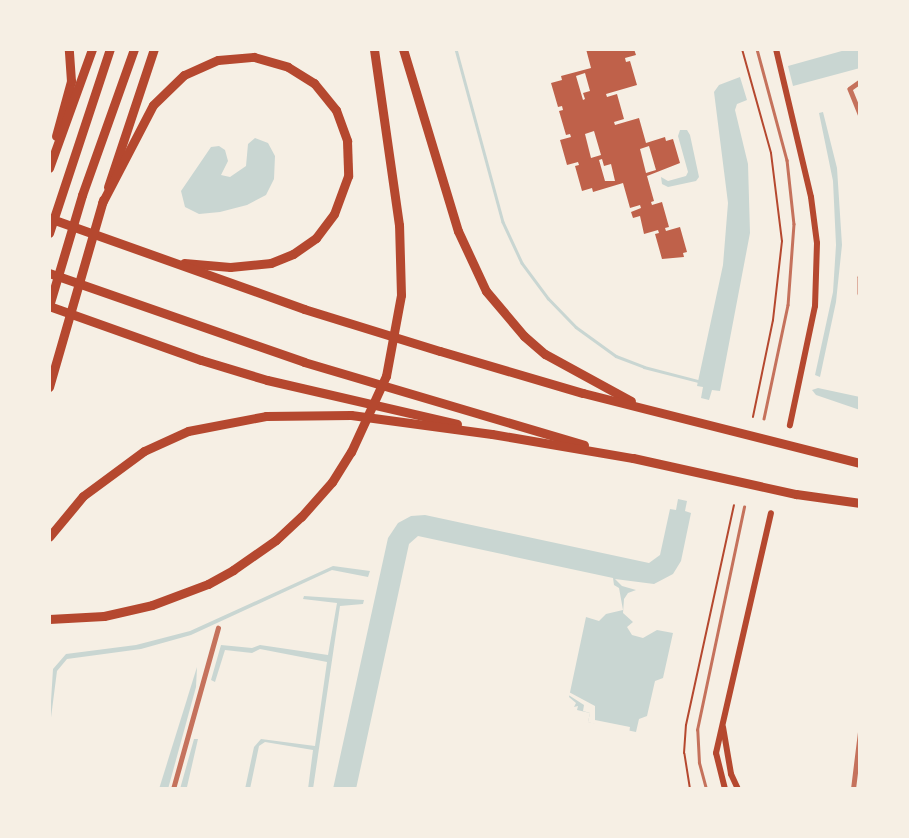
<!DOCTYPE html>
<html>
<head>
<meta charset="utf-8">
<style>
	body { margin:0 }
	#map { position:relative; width:909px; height:838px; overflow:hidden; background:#f6efe4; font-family:"Public Sans",sans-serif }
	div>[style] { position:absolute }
	.water>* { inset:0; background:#c9d6d2 }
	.pier>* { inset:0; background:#f6efe4 }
	.stream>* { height:2.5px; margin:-1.25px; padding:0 1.25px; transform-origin:1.25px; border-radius:1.25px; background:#c9d6d2 }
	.building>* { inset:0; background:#bf614a }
	.path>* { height:2px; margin:-1px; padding:0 1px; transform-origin:1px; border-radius:1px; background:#b5482f }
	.service>* { height:2.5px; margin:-1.25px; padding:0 1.25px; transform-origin:1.25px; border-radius:1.25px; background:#c5725c }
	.minor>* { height:4.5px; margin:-2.25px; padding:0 2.25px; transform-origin:2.25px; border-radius:2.25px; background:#c5725c }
	.secondary>* { height:6px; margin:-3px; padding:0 3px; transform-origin:3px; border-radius:3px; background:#b5482f }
	.motorway>* { height:9px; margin:-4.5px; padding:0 4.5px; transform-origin:4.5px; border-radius:4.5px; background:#b5482f }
	span { translate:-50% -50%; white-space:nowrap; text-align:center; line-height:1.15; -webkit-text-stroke:7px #f6efe4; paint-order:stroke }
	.frame { position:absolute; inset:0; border:51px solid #f6efe4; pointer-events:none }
</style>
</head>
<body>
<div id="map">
	<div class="water">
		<div style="clip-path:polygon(849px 49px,860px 49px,860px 68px,793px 86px,788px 66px)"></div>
		<div style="clip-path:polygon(740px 77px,747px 100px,737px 104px,735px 110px,748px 164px,750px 233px,720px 391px,712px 390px,709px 400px,701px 398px,703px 387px,697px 386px,723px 265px,728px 203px,714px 92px,719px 85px)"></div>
		<div style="clip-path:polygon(823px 112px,837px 168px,842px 245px,836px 302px,820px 377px,815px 375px,833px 292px,836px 245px,833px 181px,819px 113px)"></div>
		<div style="clip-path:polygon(680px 130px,687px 130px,690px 135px,699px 177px,696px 181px,668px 187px,662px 184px,661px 177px,668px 181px,686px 176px,688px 172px,678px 136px)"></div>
		<div style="clip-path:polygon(255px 138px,268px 143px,275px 156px,274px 179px,266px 195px,247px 205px,220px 212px,199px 214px,185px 207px,181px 191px,211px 147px,219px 146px,225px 150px,228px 161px,221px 175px,230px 177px,246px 166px,248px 144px)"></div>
		<div style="clip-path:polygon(818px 388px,860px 397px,860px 410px,816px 395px,812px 390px)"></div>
		<div style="clip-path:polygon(678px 499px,687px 501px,685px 511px,691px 513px,681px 561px,673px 574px,654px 584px,615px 579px,622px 586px,636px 590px,628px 593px,624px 599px,623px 613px,633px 622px,627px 627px,632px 635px,643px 638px,657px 630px,673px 633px,663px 678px,655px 681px,647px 716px,639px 719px,636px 732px,588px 722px,590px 713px,577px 710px,578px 706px,574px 707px,576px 703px,569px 697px,586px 617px,599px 621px,606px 614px,623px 610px,619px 588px,614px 585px,613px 578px,418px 536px,409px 544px,356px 789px,333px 789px,388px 538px,398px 523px,411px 516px,425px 515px,649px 563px,660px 555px,670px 509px,676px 510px)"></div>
		<div style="clip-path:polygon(333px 566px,370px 571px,368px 577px,332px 570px,191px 635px,141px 649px,67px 659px,57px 671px,49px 733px,53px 669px,66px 654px,136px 645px,190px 631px)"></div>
		<div style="clip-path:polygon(304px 596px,364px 600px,363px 604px,340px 606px,313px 789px,308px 789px,313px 750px,265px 742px,259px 746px,250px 789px,245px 789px,254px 747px,261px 739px,315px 746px,327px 662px,260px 649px,252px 653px,225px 650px,215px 682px,211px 680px,221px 645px,252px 648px,260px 645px,328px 655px,337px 603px,303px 599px)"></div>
		<div style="clip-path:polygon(197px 667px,196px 687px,168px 789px,159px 789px)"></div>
		<div style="clip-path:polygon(194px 739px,198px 739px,187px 787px,199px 789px,180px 789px)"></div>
	</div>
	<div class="pier">
		<div style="clip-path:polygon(567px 691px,595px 706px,595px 720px,630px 727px,629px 734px,588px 722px,590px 713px,583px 711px,584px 705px,567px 694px)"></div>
	</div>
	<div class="stream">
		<div style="left:456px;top:49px;width:179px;rotate:74.8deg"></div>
		<div style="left:503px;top:222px;width:45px;rotate:65.1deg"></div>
		<div style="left:522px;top:263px;width:44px;rotate:53.4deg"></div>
		<div style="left:548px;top:298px;width:40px;rotate:46deg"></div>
		<div style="left:576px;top:327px;width:49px;rotate:35.9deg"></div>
		<div style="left:616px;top:356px;width:30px;rotate:21deg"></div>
		<div style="left:644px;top:367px;width:56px;rotate:14.5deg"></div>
	</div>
	<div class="building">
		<div style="clip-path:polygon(evenodd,586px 49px,634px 49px,636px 55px,625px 58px,626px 62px,630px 61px,637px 85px,606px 94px,607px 97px,617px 94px,624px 119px,614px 122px,615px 125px,639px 118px,646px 143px,665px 137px,666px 141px,673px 139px,680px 163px,647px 176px,654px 201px,651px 202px,652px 205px,662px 202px,669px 227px,665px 228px,666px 231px,680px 227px,687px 252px,683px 253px,684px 257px,662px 259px,655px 234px,659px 233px,658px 230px,644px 234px,640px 216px,633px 218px,631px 212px,641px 208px,640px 205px,630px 208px,623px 183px,593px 192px,592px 188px,582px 191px,575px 166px,579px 165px,578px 162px,567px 165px,560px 140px,571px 137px,570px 134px,566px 135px,559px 111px,563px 110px,562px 106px,558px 107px,551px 83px,562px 80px,561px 76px,591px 68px,586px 49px,585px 73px,590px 91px,583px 93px,585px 99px,583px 100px,576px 76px,585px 73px,586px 49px,594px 131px,601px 155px,591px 158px,585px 134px,594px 131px,586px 49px,649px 146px,656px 170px,646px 173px,640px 149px,649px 146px,586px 49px,602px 159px,604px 166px,611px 164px,615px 181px,605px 181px,599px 160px,602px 159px)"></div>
	</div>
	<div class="path">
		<div style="left:742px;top:49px;width:108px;rotate:74.4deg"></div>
		<div style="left:771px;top:153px;width:89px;rotate:82.9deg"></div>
		<div style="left:782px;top:241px;width:80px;rotate:96.5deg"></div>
		<div style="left:773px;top:320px;width:99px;rotate:101.7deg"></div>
		<div style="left:690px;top:789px;width:36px;rotate:-99deg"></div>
		<div style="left:684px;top:753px;width:28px;rotate:-86deg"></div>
		<div style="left:686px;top:725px;width:225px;rotate:-77.7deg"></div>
	</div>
	<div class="service">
		<div style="left:757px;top:49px;width:115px;rotate:74.9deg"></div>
		<div style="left:787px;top:160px;width:64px;rotate:83.8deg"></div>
		<div style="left:794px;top:224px;width:81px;rotate:94.2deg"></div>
		<div style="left:788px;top:305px;width:116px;rotate:101.9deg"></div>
		<div style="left:706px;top:789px;width:27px;rotate:-105deg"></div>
		<div style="left:699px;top:763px;width:33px;rotate:-93deg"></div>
		<div style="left:697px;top:730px;width:228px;rotate:-78.1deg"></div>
	</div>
	<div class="minor">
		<div style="left:860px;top:82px;width:12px;rotate:145deg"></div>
		<div style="left:850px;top:89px;width:27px;rotate:68deg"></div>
		<div style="left:860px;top:277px;width:16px;rotate:90deg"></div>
		<div style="left:173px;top:789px;width:167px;rotate:-74.4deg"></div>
		<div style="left:853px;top:789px;width:57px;rotate:-83deg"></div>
	</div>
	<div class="secondary">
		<div style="left:776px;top:49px;width:152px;rotate:76.7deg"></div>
		<div style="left:811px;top:197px;width:46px;rotate:82.6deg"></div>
		<div style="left:817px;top:243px;width:63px;rotate:91.8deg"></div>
		<div style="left:815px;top:306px;width:122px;rotate:101.9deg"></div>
		<div style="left:723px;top:727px;width:48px;rotate:80.3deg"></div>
		<div style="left:731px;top:774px;width:17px;rotate:65deg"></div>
		<div style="left:725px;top:789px;width:37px;rotate:-104deg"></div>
		<div style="left:716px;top:753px;width:246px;rotate:-77.1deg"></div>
	</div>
	<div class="motorway">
		<div style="left:403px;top:49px;width:190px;rotate:73.2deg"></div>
		<div style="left:458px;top:231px;width:66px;rotate:65deg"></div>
		<div style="left:486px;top:291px;width:59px;rotate:49.8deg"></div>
		<div style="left:524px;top:336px;width:28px;rotate:41deg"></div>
		<div style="left:545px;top:354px;width:98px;rotate:28.7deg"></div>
		<div style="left:56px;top:136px;width:57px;rotate:-74.7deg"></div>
		<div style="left:71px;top:81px;width:32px;rotate:-94deg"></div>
		<div style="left:49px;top:168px;width:127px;rotate:-70.1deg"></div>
		<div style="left:108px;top:187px;width:145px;rotate:-71.6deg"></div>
		<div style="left:102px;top:203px;width:110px;rotate:-62.5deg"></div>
		<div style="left:153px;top:105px;width:43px;rotate:-44.1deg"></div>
		<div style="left:184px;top:75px;width:37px;rotate:-24deg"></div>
		<div style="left:218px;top:60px;width:36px;rotate:-5deg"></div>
		<div style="left:254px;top:57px;width:35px;rotate:16deg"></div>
		<div style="left:288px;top:67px;width:31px;rotate:32deg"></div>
		<div style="left:314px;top:83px;width:35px;rotate:51deg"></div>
		<div style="left:336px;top:110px;width:33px;rotate:70deg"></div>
		<div style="left:347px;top:141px;width:35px;rotate:88deg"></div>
		<div style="left:348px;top:176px;width:40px;rotate:110.2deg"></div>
		<div style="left:334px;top:214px;width:30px;rotate:127deg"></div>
		<div style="left:316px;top:238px;width:28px;rotate:145deg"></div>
		<div style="left:293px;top:254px;width:24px;rotate:158deg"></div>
		<div style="left:271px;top:263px;width:41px;rotate:174.4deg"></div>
		<div style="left:230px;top:267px;width:46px;rotate:-175deg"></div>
		<div style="left:49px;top:218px;width:271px;rotate:19.6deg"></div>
		<div style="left:304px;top:309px;width:142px;rotate:17.2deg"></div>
		<div style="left:440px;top:351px;width:149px;rotate:16.4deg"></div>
		<div style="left:583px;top:393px;width:286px;rotate:14.2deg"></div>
		<div style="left:49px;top:233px;width:194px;rotate:-71.7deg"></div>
		<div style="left:49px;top:273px;width:270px;rotate:19.2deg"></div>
		<div style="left:304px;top:362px;width:292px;rotate:16.5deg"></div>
		<div style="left:49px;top:306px;width:161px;rotate:19.6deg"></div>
		<div style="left:201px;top:360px;width:69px;rotate:16.9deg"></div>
		<div style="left:267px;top:380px;width:195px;rotate:13deg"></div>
		<div style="left:49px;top:306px;width:116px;rotate:-73.4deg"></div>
		<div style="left:82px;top:195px;width:155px;rotate:-70.4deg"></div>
		<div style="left:49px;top:387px;width:195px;rotate:-73.9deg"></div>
		<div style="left:49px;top:537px;width:53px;rotate:-50.3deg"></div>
		<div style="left:83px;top:496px;width:76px;rotate:-36.4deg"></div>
		<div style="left:144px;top:451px;width:48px;rotate:-24.4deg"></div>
		<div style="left:188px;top:431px;width:79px;rotate:-10.9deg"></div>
		<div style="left:266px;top:416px;width:85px;rotate:-0.7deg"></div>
		<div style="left:351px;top:415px;width:142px;rotate:7.7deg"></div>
		<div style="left:492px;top:434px;width:143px;rotate:9.7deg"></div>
		<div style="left:633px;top:458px;width:167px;rotate:12.5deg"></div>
		<div style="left:796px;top:494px;width:65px;rotate:8deg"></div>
		<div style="left:49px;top:619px;width:55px;rotate:-3.1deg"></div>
		<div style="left:104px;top:616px;width:49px;rotate:-12.9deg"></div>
		<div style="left:152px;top:605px;width:60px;rotate:-20.6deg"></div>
		<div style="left:208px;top:584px;width:29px;rotate:-29deg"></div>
		<div style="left:233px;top:570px;width:52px;rotate:-34.9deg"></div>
		<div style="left:276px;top:540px;width:34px;rotate:-43deg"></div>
		<div style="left:301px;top:517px;width:47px;rotate:-48.5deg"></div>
		<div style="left:332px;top:482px;width:36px;rotate:-58deg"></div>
		<div style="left:351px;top:452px;width:84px;rotate:-65.3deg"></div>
		<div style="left:386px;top:376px;width:82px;rotate:-79.5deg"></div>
		<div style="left:401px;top:295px;width:70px;rotate:-91.6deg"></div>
		<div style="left:399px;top:225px;width:178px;rotate:-98.1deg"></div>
	</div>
	<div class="frame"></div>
</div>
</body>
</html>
